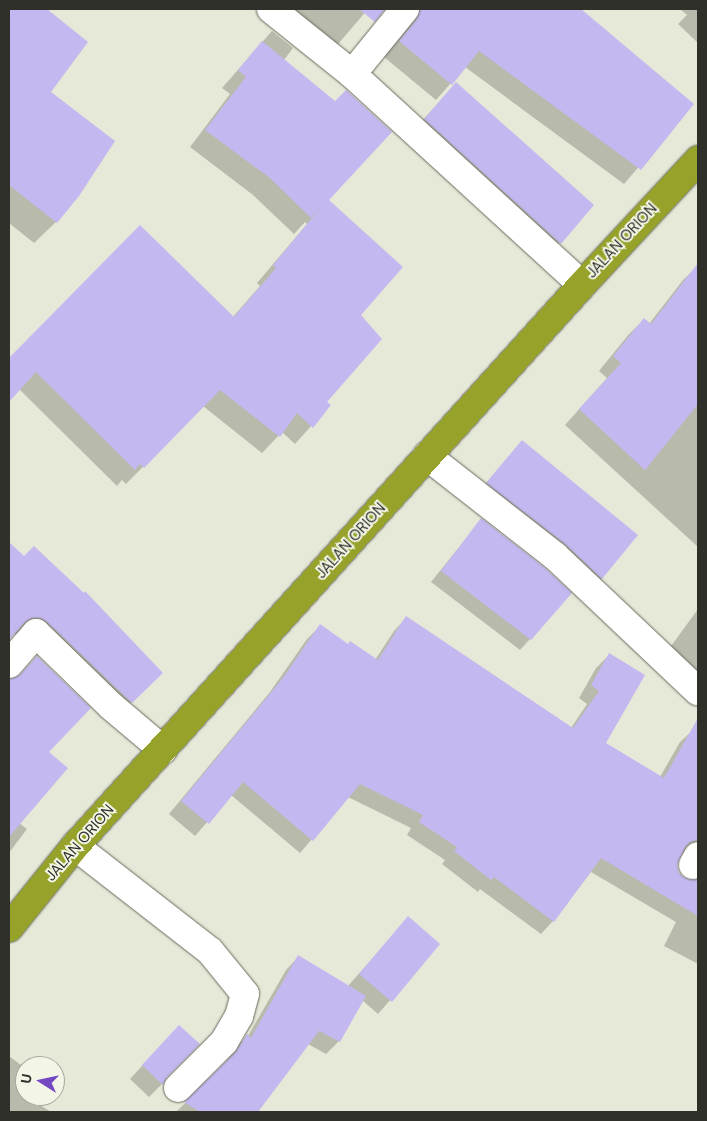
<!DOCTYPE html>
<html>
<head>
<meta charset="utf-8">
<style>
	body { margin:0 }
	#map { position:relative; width:707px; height:1121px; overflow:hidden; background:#e6e9d8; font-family:"DM Sans",sans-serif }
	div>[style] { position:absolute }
	.shadow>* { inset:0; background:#0003 }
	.building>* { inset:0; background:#c5b7f0 }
	.roads { filter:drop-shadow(0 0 1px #696b5d) drop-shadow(0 0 1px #696b5d) }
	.street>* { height:28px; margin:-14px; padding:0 14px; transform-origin:14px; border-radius:14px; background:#fff }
	.highway>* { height:28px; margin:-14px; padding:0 14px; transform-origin:14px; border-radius:14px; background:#96a22a }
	span { translate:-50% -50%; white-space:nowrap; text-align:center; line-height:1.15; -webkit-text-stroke:4px #f3f6e6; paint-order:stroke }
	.street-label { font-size:15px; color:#2f302a }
	.frame { position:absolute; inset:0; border:10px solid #2f302a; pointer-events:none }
	.north { position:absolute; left:15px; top:1056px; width:50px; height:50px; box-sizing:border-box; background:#f3f6e6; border:1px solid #a5a79b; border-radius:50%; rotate:280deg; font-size:14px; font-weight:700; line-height:20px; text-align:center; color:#2f302a }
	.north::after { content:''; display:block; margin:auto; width:18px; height:22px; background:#7348c0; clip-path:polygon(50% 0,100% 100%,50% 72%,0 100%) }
</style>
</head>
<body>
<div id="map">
	<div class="shadow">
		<div style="clip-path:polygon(9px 9px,45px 9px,86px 42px,49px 92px,56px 222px,34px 243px,9px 223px)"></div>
		<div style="clip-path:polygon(265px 9px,368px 9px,334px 49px)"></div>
		<div style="clip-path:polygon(415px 9px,580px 9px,692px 105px,624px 184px,465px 67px,436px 100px,384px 57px,402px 35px,405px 22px)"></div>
		<div style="clip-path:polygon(680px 9px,698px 9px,698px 43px,678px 24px,687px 15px)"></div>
		<div style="clip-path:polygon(272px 31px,293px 48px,284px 60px,359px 315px,326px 402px,330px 405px,295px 444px,282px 432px,262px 453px,203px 406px,126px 484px,122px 480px,117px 486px,19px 389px,9px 401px,9px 360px,140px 226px,232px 318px,260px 286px,257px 283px,307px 224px,305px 222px,294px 234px,253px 195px,190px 147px,230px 94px,222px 88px)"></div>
		<div style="clip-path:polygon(456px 84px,593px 205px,544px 260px,408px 136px)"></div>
		<div style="clip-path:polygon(698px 266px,698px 547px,565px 425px,607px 378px,599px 371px,629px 334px,644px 320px,649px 324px,683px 280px)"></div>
		<div style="clip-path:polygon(522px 441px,602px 579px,590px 590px,476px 495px)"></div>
		<div style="clip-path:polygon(481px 520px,530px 639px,520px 650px,431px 582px)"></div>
		<div style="clip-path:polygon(9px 543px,24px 557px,144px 690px,114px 719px,22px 634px,14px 634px,9px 639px)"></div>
		<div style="clip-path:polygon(698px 609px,698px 677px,666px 653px)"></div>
		<div style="clip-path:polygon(406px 618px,571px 728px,587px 704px,579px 698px,596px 668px,609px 655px,605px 743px,660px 777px,680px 742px,693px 730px,698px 733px,698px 860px,693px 855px,684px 853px,681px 854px,676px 866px,678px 873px,684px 879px,697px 881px,698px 877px,698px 964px,664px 946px,676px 922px,591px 872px,553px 921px,541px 934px,480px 889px,478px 892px,442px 864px,445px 860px,407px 835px,411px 828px,348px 797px,300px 853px,231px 795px,195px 836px,169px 814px,270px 692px,307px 639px,320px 626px,347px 645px,375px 660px,394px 631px)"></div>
		<div style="clip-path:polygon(37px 657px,47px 752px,19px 823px,27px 829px,9px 853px,9px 680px,15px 680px)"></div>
		<div style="clip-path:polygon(408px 918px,439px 944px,378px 1014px,362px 1000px,339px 1041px,326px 1054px,308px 1044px,257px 1112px,176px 1112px,223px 1066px,234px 1049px,248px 1036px,286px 970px,298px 957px,348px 986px)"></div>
		<div style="clip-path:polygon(167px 1039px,166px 1076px,162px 1084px,149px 1097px,130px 1079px)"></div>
		<div style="clip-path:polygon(9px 1056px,25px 1068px,25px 1088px,21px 1093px,51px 1112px,9px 1112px)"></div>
	</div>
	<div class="building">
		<div style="clip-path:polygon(9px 9px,47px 9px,88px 42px,51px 92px,115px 141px,79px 196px,57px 223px,9px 185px)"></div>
		<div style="clip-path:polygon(359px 9px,385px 9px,375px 22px)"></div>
		<div style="clip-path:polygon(420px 9px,581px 9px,694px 104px,641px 170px,479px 51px,452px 85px,399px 41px,417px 19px)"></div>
		<div style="clip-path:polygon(262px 41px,335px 101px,346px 90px,392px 132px,329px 200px,403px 267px,361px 315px,382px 339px,327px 402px,331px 405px,313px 428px,297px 413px,280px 437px,220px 390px,144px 468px,140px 464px,135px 470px,36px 372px,9px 402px,9px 358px,140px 225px,234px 317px,276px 268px,273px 265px,322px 206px,311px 218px,270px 178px,205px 130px,246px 77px,238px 70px)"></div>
		<div style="clip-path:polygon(456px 82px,594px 205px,561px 244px,424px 119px)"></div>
		<div style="clip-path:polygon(698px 263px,698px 404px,645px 470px,579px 409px,621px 363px,613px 356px,644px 318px,651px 324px)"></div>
		<div style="clip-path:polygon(522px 440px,638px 535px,602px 579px,565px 544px,486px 483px)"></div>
		<div style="clip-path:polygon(481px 518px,545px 568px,572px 593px,531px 640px,441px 571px)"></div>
		<div style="clip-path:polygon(9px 542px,24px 556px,34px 546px,84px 593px,85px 591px,163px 673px,132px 703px,47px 622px,40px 618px,32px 618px,25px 622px,9px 640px)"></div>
		<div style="clip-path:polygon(406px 616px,573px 728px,599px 691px,591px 685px,609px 653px,645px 675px,606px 743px,664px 778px,698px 718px,698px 840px,690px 842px,685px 848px,677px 865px,679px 873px,685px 878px,698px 879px,698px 916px,601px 858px,554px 922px,494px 877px,491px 880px,454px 851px,457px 847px,419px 822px,423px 815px,360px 784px,313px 841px,243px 782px,209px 824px,181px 801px,283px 678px,320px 624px,348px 644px,350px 641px,378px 660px)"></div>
		<div style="clip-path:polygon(37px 656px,91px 708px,49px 752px,68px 768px,9px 837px,9px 679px,20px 675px)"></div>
		<div style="clip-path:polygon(408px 916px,440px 944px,392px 1002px,359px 974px)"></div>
		<div style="clip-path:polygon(298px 955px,366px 996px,340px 1042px,319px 1031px,258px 1112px,200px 1112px,184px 1102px,235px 1053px,247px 1034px,251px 1038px)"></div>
		<div style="clip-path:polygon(179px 1025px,200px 1044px,167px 1077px,163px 1085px,142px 1065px)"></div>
	</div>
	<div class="roads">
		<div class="street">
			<div style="left:271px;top:9px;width:104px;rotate:38.7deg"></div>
			<div style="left:352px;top:74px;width:312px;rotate:42.5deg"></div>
			<div style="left:352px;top:74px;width:84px;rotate:-50.8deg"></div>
			<div style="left:427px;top:456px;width:162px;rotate:38deg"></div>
			<div style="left:555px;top:556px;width:197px;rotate:43.4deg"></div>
			<div style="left:9px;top:664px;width:41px;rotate:-48.9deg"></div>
			<div style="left:36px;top:633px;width:105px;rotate:44.2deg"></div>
			<div style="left:111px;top:706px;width:68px;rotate:40.2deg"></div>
			<div style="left:75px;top:846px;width:171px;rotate:37.9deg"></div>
			<div style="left:210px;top:951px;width:55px;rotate:50.9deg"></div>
			<div style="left:245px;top:994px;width:23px;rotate:105deg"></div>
			<div style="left:239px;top:1016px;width:30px;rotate:120deg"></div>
			<div style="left:224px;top:1042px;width:65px;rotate:135deg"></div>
			<div style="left:693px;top:865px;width:10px;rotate:-61deg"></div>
		</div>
		<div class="highway">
			<div style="left:9px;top:928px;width:105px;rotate:-51.2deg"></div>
			<div style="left:75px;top:846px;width:756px;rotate:-47.89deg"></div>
			<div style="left:582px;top:285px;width:171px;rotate:-47.1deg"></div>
		</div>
	</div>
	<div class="street-label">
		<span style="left:622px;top:241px;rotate:-47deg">JALAN ORION</span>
		<span style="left:351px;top:541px;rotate:-48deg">JALAN ORION</span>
		<span style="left:80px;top:843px;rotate:-49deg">JALAN ORION</span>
	</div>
	<div class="frame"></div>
	<div class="north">U</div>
</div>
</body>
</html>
